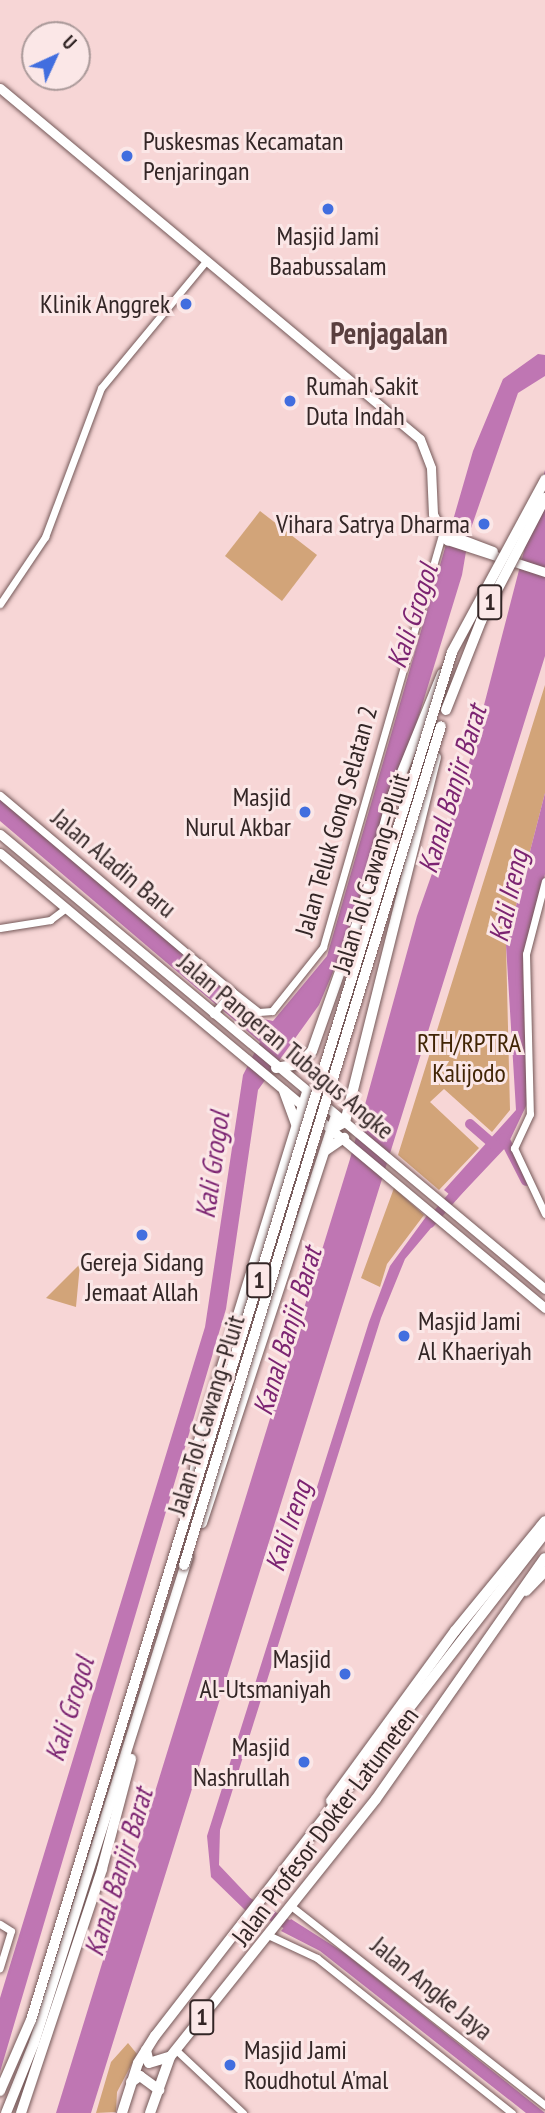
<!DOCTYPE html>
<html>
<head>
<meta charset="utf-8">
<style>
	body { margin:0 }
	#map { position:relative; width:545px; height:2113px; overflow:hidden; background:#f7d6d6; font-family:"PT Sans Narrow",sans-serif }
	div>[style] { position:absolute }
	.green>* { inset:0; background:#d2a479 }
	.water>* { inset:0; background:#bf76b3 }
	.river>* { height:10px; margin:-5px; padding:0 5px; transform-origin:5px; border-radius:5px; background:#bf76b3 }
	.roads { filter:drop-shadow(0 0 2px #755959) drop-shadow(0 0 2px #755959) }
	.tertiary>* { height:7px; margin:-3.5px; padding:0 3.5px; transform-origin:3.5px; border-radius:3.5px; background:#fff }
	.secondary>* { height:9px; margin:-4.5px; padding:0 4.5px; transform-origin:4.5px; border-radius:4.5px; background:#fff }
	.primary>* { height:10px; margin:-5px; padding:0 5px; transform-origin:5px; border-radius:5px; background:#fff }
	.trunk>* { height:10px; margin:-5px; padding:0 5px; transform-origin:5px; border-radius:5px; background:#fff }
	.motorway>* { height:10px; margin:-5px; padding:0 5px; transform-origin:5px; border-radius:5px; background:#fff }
	.bridges { filter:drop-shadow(0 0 2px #755959) drop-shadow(0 0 2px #755959) }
	.motorway-bridge>* { height:10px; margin:-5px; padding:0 5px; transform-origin:5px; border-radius:5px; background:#fff }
	.dots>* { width:19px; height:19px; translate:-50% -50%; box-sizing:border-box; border:4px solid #fbe7e7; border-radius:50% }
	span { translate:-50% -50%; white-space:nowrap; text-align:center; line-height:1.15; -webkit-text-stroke:6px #fbe7e7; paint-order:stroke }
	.shield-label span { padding:2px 5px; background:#fbe7e7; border:2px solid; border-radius:5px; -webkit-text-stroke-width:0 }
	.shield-label { font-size:24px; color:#332626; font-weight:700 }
	.poi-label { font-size:26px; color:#332626 }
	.left { translate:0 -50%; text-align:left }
	.right { translate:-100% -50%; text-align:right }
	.street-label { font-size:26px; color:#332626 }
	.park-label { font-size:26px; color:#412505 }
	.water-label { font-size:28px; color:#7c2472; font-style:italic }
	.quarter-label { font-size:30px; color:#593f3f; font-weight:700 }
	.north { position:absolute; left:21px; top:21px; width:70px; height:70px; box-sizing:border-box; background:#fbe7e7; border:2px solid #ab9a9a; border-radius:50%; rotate:45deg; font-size:19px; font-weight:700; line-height:28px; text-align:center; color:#332626 }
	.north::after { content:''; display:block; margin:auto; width:24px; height:32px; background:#416edf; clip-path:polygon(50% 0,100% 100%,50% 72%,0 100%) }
</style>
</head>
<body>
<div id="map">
	<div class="green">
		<div style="clip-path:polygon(260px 511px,317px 555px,282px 601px,225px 556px)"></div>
		<div style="clip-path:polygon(545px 685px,545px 793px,506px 945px,510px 1110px,492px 1132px,444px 1089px,430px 1102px,479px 1148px,439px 1190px,398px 1155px)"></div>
		<div style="clip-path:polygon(394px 1188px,424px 1215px,387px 1264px,380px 1287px,361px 1278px)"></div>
		<div style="clip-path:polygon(80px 1264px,76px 1307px,46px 1298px)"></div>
		<div style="clip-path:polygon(128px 2043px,137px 2054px,117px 2092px,116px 2112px,96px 2113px,111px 2062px)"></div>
	</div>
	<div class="water">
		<div style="clip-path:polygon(538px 354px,545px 355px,545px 376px,518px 393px,469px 534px,462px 575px,359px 911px,319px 1005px,258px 1090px,226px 1309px,0 2072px,0 1998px,205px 1327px,243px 1075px,260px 1042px,0 821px,0 799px,259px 1018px,273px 1021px,327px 956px,473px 451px,503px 379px)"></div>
		<div style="clip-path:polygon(545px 470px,545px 656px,91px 2113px,56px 2113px,350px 1159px,417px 916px,463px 786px)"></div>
		<div style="clip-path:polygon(545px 793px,545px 874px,523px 968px,527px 1104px,507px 1146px,456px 1200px,444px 1190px,516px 1110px,506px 945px)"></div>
		<div style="clip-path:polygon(428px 1214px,436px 1222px,405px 1259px,381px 1318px,220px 1830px,219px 1865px,254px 1902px,246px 1911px,211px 1877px,207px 1836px,369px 1322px,390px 1266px)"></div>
		<div style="clip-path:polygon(291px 1919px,346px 1954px,545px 2113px,526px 2113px,320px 1951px,281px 1931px)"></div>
	</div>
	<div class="river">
		<div style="left:470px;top:1124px;width:35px;rotate:41deg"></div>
		<div style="left:504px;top:1138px;width:48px;rotate:62.9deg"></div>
		<div style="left:430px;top:1223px;width:48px;rotate:-49.3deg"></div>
		<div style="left:249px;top:1903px;width:57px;rotate:29.2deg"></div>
	</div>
	<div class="roads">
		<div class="tertiary">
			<div style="left:0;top:604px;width:81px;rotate:-56.1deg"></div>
			<div style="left:45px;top:537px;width:159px;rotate:-69.4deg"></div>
			<div style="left:101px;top:388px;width:165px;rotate:-50.4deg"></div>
			<div style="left:0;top:795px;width:304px;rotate:40.2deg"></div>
			<div style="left:232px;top:991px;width:34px;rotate:38deg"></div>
			<div style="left:259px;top:1012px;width:13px;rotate:-4deg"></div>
			<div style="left:272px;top:1011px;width:82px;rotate:-51.4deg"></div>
			<div style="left:323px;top:947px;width:429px;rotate:-73.9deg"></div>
			<div style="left:545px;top:881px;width:75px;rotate:104.6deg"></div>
			<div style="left:526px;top:954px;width:160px;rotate:88.6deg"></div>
			<div style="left:530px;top:1114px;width:38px;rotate:115deg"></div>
			<div style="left:514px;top:1148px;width:73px;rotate:64.8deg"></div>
			<div style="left:0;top:928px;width:51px;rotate:-9.1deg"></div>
			<div style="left:50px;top:920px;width:20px;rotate:-37deg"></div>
			<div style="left:213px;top:1014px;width:30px;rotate:-50deg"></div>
			<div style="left:291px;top:1906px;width:323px;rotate:38.1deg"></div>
			<div style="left:0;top:1924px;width:13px;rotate:32deg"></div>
			<div style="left:11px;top:1931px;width:39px;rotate:107deg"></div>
			<div style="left:268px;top:1935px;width:54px;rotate:25.1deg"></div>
			<div style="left:317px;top:1958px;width:249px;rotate:38.5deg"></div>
			<div style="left:176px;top:2050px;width:92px;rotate:43.2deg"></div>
		</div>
		<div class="secondary">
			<div style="left:0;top:88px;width:547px;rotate:39.89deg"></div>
			<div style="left:420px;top:439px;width:31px;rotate:69deg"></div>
			<div style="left:431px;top:468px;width:46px;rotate:87.5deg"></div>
			<div style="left:433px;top:514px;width:30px;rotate:62deg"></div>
			<div style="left:447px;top:540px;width:103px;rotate:18.1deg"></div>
			<div style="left:448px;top:534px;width:48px;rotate:20.7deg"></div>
			<div style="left:0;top:834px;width:710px;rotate:39.86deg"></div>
			<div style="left:0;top:853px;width:710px;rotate:39.86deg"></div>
		</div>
		<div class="primary">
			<div style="left:526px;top:1591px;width:28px;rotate:-46deg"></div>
			<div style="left:331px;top:1801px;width:210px;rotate:-53.9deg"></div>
			<div style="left:455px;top:1631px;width:142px;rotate:-50.7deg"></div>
		</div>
		<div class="trunk">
			<div style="left:146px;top:2050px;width:13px;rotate:77deg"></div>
			<div style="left:149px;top:2063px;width:21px;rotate:-17deg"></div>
			<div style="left:131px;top:2082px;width:11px;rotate:-34deg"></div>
			<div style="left:140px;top:2076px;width:24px;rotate:36deg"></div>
			<div style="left:122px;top:2113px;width:52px;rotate:-72.3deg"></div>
			<div style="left:138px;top:2063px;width:32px;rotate:-58deg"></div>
			<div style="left:155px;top:2036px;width:636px;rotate:-52.21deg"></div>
			<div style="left:150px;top:2113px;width:59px;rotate:-70.3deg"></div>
			<div style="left:170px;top:2057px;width:330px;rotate:-51.4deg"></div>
			<div style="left:376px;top:1799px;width:294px;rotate:-55deg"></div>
		</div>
		<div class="motorway">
			<div style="left:276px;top:1068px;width:23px;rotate:-10deg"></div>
			<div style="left:299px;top:1064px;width:18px;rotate:-45deg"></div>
			<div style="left:312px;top:1051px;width:157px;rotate:-70.6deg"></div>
			<div style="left:364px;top:903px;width:110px;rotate:-75.2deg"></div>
			<div style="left:392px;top:797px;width:133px;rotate:-67.9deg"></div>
			<div style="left:284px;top:1091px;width:35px;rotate:70deg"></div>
			<div style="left:332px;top:1129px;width:15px;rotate:-28deg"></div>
			<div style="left:345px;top:1122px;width:376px;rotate:-76deg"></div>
			<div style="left:326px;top:1150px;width:22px;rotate:-34deg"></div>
			<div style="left:193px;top:1483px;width:42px;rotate:-81.9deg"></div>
			<div style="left:199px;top:1441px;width:364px;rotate:-72.8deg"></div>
			<div style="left:202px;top:1523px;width:428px;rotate:-71.8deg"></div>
			<div style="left:6px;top:2113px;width:75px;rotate:-68.2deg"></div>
			<div style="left:34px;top:2043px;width:510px;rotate:-72.42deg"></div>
			<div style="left:21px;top:2113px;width:257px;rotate:-71.6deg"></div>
			<div style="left:102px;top:1869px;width:114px;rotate:-75.2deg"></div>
		</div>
	</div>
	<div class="bridges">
		<div class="motorway-bridge">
			<div style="left:446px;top:710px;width:96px;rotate:-68.5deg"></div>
			<div style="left:481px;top:621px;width:139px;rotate:-62.5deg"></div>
			<div style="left:184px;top:1565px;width:877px;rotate:-72.97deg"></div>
			<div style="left:0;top:2091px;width:77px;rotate:-66.4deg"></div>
			<div style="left:31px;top:2020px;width:1431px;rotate:-72.89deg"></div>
			<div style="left:452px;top:652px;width:196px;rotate:-61.6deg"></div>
		</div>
	</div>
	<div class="dots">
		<div style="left:127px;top:156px;background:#416edf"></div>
		<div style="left:328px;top:209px;background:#416edf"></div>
		<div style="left:186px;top:304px;background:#416edf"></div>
		<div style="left:290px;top:401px;background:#416edf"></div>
		<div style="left:484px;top:524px;background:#416edf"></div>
		<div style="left:305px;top:812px;background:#416edf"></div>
		<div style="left:142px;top:1235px;background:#416edf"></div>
		<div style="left:404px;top:1336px;background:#416edf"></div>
		<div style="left:345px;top:1674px;background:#416edf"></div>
		<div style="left:304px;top:1762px;background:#416edf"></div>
		<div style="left:230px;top:2065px;background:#416edf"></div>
	</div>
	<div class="shield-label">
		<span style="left:490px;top:602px">1</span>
		<span style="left:259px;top:1280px">1</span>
		<span style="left:202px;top:2017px">1</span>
	</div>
	<div class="poi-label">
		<span class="left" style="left:143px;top:156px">Puskesmas Kecamatan<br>Penjaringan</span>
		<span style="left:328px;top:251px">Masjid Jami<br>Baabussalam</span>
		<span class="right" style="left:170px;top:304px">Klinik Anggrek</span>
		<span class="left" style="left:306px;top:401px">Rumah Sakit<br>Duta Indah</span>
		<span class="right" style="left:470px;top:524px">Vihara Satrya Dharma</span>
		<span class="right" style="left:291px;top:812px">Masjid<br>Nurul Akbar</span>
		<span style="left:142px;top:1277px">Gereja Sidang<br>Jemaat Allah</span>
		<span class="left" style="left:418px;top:1336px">Masjid Jami<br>Al Khaeriyah</span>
		<span class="right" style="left:331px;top:1674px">Masjid<br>Al-Utsmaniyah</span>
		<span class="right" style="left:290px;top:1762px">Masjid<br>Nashrullah</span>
		<span class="left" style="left:244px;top:2065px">Masjid Jami<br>Roudhotul A'mal</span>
	</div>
	<div class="street-label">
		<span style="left:336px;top:821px;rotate:-74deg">Jalan Teluk Gong Selatan 2</span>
		<span style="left:114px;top:863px;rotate:40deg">Jalan Aladin Baru</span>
		<span style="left:371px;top:873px;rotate:-73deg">Jalan Tol Cawang–Pluit</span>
		<span style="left:286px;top:1046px;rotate:40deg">Jalan Pangeran Tubagus Angke</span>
		<span style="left:206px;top:1415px;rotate:-73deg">Jalan Tol Cawang–Pluit</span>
		<span style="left:325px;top:1826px;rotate:-53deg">Jalan Profesor Dokter Latumeten</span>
		<span style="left:432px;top:1988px;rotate:39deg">Jalan Angke Jaya</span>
	</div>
	<div class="park-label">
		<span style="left:469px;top:1058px">RTH/RPTRA<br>Kalijodo</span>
	</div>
	<div class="water-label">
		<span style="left:412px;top:616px;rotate:-72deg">Kali Grogol</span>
		<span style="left:452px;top:789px;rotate:-73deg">Kanal Banjir Barat</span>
		<span style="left:508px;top:896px;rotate:-77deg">Kali Ireng</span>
		<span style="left:212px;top:1165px;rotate:-82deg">Kali Grogol</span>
		<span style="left:287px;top:1331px;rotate:-73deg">Kanal Banjir Barat</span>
		<span style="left:288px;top:1526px;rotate:-72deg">Kali Ireng</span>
		<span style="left:69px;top:1709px;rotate:-73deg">Kali Grogol</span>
		<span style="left:118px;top:1872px;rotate:-73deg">Kanal Banjir Barat</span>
	</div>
	<div class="quarter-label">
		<span style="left:389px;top:333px">Penjagalan</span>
	</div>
	<div class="north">U</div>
</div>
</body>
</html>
